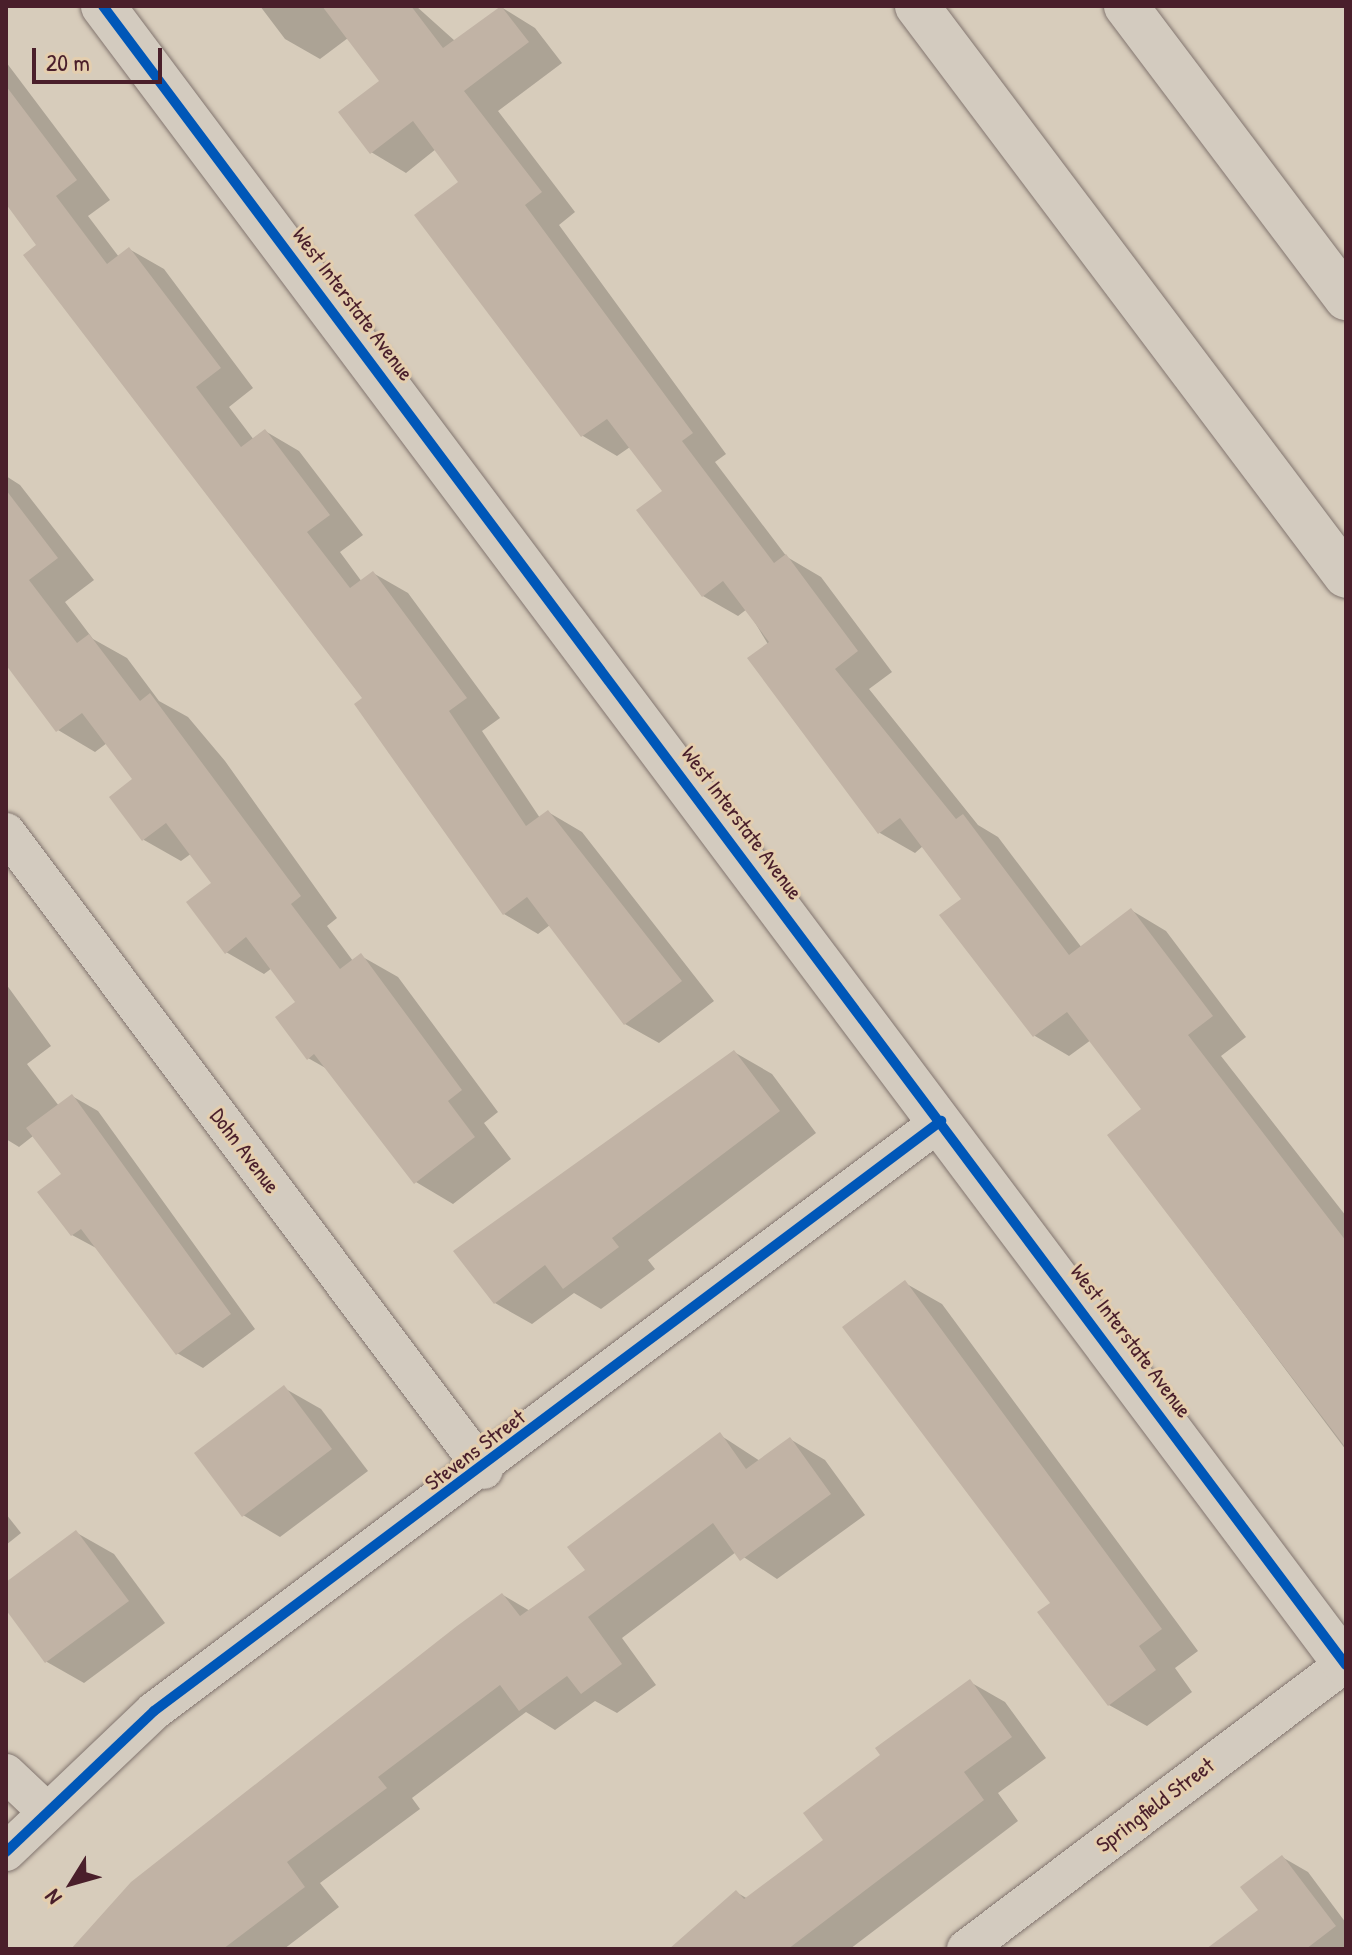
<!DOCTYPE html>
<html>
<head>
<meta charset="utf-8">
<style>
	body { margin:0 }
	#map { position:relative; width:1352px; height:1955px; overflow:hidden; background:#d7ccbb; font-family:"Patrick Hand",sans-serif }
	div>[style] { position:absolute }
	.shadow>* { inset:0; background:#0003 }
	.building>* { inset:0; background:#c1b3a5 }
	.roads { filter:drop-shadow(0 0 2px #82756f) drop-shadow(0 0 2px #82756f) }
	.minor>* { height:38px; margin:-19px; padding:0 19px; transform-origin:19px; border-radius:19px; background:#d3cbbf }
	.tertiary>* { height:44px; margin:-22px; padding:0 22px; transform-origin:22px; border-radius:22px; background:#d3cbbf }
	.motorway>* { height:44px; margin:-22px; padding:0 22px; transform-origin:22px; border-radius:22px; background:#d3cbbf }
	.cycleway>* { height:10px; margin:-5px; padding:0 5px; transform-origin:5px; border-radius:5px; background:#0057b8 }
	span { translate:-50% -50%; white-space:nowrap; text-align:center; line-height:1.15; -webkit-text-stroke:6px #e4ceae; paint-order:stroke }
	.street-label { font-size:22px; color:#4a1f2b }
	.frame { position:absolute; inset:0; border:8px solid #4a1f2b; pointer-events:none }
	.north { position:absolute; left:32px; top:1843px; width:80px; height:80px; -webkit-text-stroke:6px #e4ceae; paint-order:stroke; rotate:233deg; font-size:22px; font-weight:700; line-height:32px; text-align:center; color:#4a1f2b }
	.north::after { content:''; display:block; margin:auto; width:28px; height:36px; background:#4a1f2b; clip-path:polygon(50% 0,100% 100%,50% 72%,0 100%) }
	.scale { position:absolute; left:32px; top:48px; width:130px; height:36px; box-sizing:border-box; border:4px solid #4a1f2b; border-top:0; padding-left:10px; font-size:24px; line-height:28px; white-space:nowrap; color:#4a1f2b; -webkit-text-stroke:6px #e4ceae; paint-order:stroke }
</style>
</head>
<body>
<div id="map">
	<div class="shadow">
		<div style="clip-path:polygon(260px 6px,416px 6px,455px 41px,501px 7px,535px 28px,562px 63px,498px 111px,575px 212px,559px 225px,726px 454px,715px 462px,787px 557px,821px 577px,892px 672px,869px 689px,978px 825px,998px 837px,1082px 948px,1131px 910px,1166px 931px,1246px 1037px,1221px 1056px,1346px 1216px,1346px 1450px,1110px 1136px,1144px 1110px,1091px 1040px,1069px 1056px,1035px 1036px,963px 899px,923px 846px,915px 853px,880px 833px,747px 609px,738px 616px,703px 596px,664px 492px,630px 447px,617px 456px,583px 436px,416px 215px,461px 182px,436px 149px,406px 173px,371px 152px,381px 81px,348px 38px,320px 59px,285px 39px)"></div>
		<div style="clip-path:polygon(6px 62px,110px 200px,88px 216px,119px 257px,129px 249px,164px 269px,253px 388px,229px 407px,254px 440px,265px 431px,299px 451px,363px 535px,340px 552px,362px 582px,373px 573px,408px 593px,500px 718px,482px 731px,540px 818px,548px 812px,582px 832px,714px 1001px,659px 1043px,625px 1024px,550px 925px,538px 934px,504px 914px,365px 698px,6px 201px)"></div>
		<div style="clip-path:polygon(6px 476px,20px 485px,94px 580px,65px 602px,93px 639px,127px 658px,159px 701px,188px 717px,225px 761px,337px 918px,327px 926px,353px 961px,361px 956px,398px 977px,498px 1112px,484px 1123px,511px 1159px,453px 1204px,416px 1182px,329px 1070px,308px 1058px,298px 1002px,272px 968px,264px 974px,226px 952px,214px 883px,192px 853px,181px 861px,144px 840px,135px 780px,107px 743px,95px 752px,58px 730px,6px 661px)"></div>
		<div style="clip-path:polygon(6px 984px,51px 1046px,27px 1064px,59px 1106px,72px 1096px,98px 1111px,255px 1329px,203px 1368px,177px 1353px,98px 1249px,72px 1235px,64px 1174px,33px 1136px,19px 1147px,6px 1139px)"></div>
		<div style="clip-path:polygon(734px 1052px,772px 1074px,816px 1133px,648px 1260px,655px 1269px,601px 1309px,574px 1293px,532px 1324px,495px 1303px,456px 1251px)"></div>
		<div style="clip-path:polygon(905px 1283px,942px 1304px,1198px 1651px,1175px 1668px,1192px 1692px,1147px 1726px,1109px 1705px,1052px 1603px)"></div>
		<div style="clip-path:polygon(284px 1388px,321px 1409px,368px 1471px,280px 1537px,243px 1515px)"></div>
		<div style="clip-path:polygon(720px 1435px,760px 1461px,790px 1439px,825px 1460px,865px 1515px,777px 1579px,736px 1552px,622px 1638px,656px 1685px,617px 1713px,595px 1701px,555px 1730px,526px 1712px,412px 1798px,420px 1809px,320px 1883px,339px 1907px,284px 1949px,74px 1949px,503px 1595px,530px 1611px,587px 1570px)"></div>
		<div style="clip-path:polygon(6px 1514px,21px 1533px,6px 1545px)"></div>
		<div style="clip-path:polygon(77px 1533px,114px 1554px,165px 1623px,84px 1683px,47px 1662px,6px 1607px,6px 1585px)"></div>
		<div style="clip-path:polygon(970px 1682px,1005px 1702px,1046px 1758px,998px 1793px,1018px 1821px,850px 1949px,674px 1949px,736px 1892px,748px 1899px,826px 1840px,882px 1756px)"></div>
		<div style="clip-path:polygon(1282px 1857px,1308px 1872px,1346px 1923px,1346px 1949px,1228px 1949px,1261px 1910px)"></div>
	</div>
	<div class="building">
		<div style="clip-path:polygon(322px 6px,411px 6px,443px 48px,501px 6px,529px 42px,464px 91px,542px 192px,525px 205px,693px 433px,682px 441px,774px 563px,786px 554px,858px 651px,835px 669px,956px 819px,963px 814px,1069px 955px,1131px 908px,1213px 1016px,1188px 1035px,1346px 1241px,1346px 1448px,1107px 1135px,1141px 1109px,1067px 1012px,1033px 1037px,939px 915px,961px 899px,900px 818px,878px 834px,747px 658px,769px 642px,723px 581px,702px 597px,636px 510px,662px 491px,607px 419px,581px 437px,414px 215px,458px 182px,413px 121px,370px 154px,338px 112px,379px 81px)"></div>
		<div style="clip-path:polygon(6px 86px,77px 180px,56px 196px,107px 264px,129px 247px,221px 368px,196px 387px,241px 447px,265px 429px,330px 515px,307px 532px,350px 588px,373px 571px,467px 698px,449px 711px,526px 826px,548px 810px,682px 981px,624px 1025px,527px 897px,503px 915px,354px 704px,362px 698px,23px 255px,36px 245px,6px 204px)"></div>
		<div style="clip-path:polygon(6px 490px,58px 558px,29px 580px,77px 643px,89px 634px,140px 701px,150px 693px,301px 896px,291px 904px,340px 969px,361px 953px,462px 1090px,448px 1101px,475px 1137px,414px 1184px,314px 1054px,307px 1060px,275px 1017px,295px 1002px,246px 937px,225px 954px,186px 902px,211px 883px,166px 823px,142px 841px,109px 797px,132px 779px,82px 713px,56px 732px,6px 665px)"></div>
		<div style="clip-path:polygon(734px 1050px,780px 1111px,612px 1238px,619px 1247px,563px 1289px,545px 1265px,494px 1304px,453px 1251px)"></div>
		<div style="clip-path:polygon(72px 1094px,231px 1314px,176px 1355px,81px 1229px,71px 1236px,37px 1192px,61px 1174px,26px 1128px)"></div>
		<div style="clip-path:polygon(905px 1280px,1162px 1629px,1139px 1646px,1156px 1670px,1108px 1706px,1037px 1612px,1050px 1603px,842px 1327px)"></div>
		<div style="clip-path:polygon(284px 1385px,332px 1449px,242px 1517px,194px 1453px)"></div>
		<div style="clip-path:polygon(720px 1432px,746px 1469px,790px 1437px,831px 1494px,740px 1561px,713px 1523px,588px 1617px,622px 1664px,581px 1694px,567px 1676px,519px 1711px,500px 1685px,378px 1777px,387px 1788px,287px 1862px,305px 1887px,223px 1949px,71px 1949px,131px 1882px,457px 1626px,502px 1593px,520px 1616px,585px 1570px,567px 1547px)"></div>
		<div style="clip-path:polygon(76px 1530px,129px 1601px,45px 1663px,6px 1610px,6px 1582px)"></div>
		<div style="clip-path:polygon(970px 1679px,1012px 1737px,964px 1772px,984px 1800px,788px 1949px,669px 1949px,736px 1890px,744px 1899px,823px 1840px,803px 1813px,880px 1755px,875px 1748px)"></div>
		<div style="clip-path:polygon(1282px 1855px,1336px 1926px,1306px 1949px,1206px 1949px,1258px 1910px,1240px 1887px)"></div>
	</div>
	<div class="roads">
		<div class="minor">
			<div style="left:6px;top:832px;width:797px;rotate:53.16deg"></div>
			<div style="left:6px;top:1773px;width:55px;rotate:43.5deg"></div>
			<div style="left:6px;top:1852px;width:204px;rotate:-43.6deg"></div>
			<div style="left:154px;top:1711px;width:984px;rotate:-36.86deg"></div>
			<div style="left:966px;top:1949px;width:475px;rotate:-37deg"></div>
		</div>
		<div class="tertiary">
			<div style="left:103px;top:6px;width:2073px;rotate:53.16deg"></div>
		</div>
		<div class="motorway">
			<div style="left:917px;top:6px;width:713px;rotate:53.03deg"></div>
			<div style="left:1126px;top:6px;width:366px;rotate:53deg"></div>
		</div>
	</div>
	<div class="cycleway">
		<div style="left:103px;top:6px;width:2073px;rotate:53.16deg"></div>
		<div style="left:6px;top:1852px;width:204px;rotate:-43.6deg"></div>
		<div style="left:154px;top:1711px;width:984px;rotate:-36.86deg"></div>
	</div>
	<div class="street-label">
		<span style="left:353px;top:304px;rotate:53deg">West Interstate Avenue</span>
		<span style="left:742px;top:823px;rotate:53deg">West Interstate Avenue</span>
		<span style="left:245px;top:1151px;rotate:53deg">Dohn Avenue</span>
		<span style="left:1131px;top:1341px;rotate:53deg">West Interstate Avenue</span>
		<span style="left:475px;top:1450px;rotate:-37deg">Stevens Street</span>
		<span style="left:1155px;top:1805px;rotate:-37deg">Springfield Street</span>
	</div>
	<div class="frame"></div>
	<div class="north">N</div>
	<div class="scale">20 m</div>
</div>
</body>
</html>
